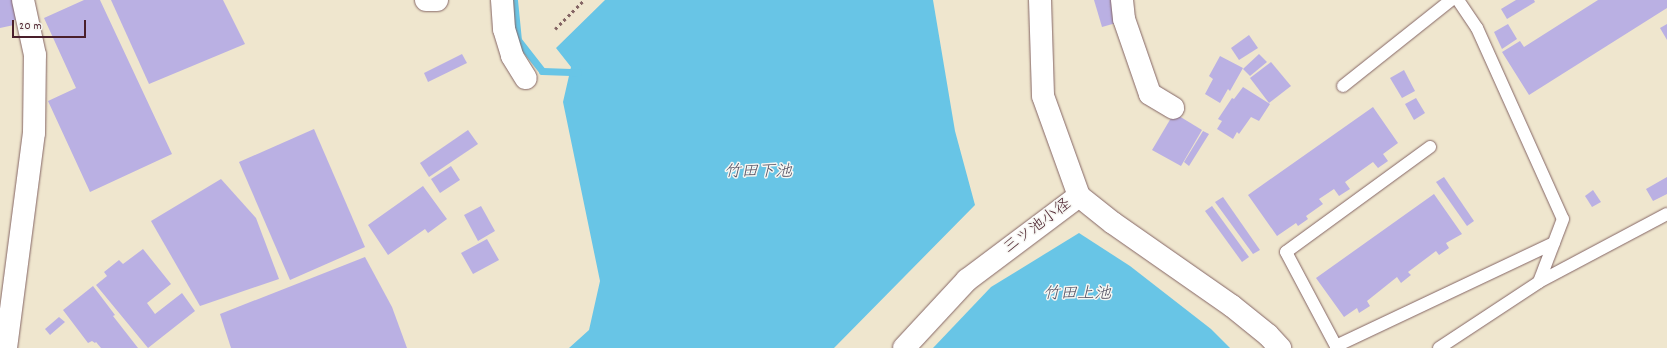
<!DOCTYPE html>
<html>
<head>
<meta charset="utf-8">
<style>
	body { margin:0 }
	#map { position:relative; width:1667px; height:348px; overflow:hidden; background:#efe6ce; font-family:Dekko,"Klee One",sans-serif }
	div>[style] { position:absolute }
	.water>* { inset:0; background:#68c5e6 }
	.stream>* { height:7px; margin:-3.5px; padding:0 3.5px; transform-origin:3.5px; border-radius:3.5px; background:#68c5e6 }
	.building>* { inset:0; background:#bab0e3 }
	.path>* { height:2.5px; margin-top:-1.25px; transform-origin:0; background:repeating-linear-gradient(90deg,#846564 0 3px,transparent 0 6px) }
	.roads { filter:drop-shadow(0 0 1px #846564) drop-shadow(0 0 1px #846564) }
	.lane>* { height:12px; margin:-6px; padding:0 6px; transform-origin:6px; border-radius:6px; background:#fff }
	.street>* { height:22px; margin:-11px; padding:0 11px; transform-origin:11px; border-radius:11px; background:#fff }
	span { translate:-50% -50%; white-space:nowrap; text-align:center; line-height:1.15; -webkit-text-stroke:3px #f6f6f2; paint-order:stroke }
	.street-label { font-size:16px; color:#4a1f2b }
	.water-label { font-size:17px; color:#535163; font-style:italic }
	.scale { position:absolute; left:12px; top:20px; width:74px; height:18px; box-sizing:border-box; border:2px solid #4a1f2b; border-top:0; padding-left:5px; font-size:12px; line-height:14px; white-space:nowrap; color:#4a1f2b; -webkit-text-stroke:3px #f6f6f2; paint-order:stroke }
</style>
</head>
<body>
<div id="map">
	<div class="water">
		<div style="clip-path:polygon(605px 0,933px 0,955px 131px,975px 205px,834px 348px,569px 348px,589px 330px,600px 281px,563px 102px,571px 67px,556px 48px)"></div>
		<div style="clip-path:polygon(1079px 233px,1130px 266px,1211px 329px,1230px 348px,933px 348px,991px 287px)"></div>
	</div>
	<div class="stream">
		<div style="left:514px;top:0;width:40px;rotate:84.3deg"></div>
		<div style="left:518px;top:40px;width:39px;rotate:52deg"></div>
		<div style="left:542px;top:71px;width:36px;rotate:2deg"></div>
	</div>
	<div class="building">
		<div style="clip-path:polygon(0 0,15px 0,18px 20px,13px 20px,14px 25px,0 28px)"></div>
		<div style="clip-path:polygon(84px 0,100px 0,172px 154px,90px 192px,48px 101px,76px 88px,44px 18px)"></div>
		<div style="clip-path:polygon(111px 0,223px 0,245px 44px,149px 84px)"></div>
		<div style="clip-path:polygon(1094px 0,1116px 0,1123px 21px,1102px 27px)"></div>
		<div style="clip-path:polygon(1516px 0,1534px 0,1535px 2px,1507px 19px,1501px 9px)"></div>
		<div style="clip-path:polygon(1598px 0,1667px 0,1667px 8px,1529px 95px,1502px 52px,1520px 41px,1524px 47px)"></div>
		<div style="clip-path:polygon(1508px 24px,1517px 39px,1502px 49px,1494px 32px)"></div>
		<div style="clip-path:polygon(1667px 24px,1667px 40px,1660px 28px)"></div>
		<div style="clip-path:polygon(1249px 35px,1258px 48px,1239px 60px,1231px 48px)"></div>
		<div style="clip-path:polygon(462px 54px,467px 63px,428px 82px,424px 73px)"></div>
		<div style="clip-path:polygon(1259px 54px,1267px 62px,1250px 76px,1243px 69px)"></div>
		<div style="clip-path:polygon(1220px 56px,1243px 68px,1230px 91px,1228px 89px,1220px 103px,1205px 94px,1213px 79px,1209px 76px)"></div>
		<div style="clip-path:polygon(1271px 62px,1291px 86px,1269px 103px,1250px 78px)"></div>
		<div style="clip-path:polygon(1404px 70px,1415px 91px,1402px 98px,1390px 78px)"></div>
		<div style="clip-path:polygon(1243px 87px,1270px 104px,1259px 121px,1251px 117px,1239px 134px,1237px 132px,1233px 139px,1217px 129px,1222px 121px,1218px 119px,1232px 98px,1234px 99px)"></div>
		<div style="clip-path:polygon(1416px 98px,1425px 113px,1414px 120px,1405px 104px)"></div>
		<div style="clip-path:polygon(1373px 107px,1398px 143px,1383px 154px,1388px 161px,1378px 168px,1373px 162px,1345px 182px,1350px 189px,1339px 196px,1334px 189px,1319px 199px,1323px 204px,1306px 216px,1308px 219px,1298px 226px,1296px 223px,1277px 236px,1248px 195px)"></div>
		<div style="clip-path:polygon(1174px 113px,1202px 130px,1181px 166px,1152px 150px)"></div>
		<div style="clip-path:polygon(314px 129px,365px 247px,290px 280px,239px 162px)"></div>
		<div style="clip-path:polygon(468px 130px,478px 144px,429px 177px,420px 163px)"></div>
		<div style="clip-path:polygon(1203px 131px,1209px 134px,1189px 166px,1184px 162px)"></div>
		<div style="clip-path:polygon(451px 166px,460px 180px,440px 193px,431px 179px)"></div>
		<div style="clip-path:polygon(1444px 177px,1474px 221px,1467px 226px,1436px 182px)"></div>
		<div style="clip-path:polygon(1667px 177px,1667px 194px,1653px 201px,1646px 189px)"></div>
		<div style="clip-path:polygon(221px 179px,256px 218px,279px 279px,200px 306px,151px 221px)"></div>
		<div style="clip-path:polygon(423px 186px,447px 219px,428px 233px,425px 229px,388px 255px,368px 225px)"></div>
		<div style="clip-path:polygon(1593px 190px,1601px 202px,1592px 207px,1585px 196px)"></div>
		<div style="clip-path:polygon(1434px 194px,1462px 234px,1446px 243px,1449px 248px,1439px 255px,1436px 251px,1408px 272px,1411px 275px,1401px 283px,1397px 277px,1367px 301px,1370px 306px,1359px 313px,1357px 308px,1344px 317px,1316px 278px)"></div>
		<div style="clip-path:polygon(1223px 197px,1260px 250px,1253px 254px,1215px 202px)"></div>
		<div style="clip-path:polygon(481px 206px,495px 231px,478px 241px,464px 215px)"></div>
		<div style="clip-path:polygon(1212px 206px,1249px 257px,1242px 262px,1205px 211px)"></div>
		<div style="clip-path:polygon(487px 239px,499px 260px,473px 274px,461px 253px)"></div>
		<div style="clip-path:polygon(143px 249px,171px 284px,147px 303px,155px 314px,182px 293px,195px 311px,148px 348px,96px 285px,107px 276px,104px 272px,119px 260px,123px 264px)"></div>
		<div style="clip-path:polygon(365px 257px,392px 307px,407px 348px,231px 348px,220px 314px)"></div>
		<div style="clip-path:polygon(93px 286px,115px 315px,113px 316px,138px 348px,101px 348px,96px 342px,95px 343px,92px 341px,88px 343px,63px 310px)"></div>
		<div style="clip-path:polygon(59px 317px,65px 322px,50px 335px,45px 329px)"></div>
	</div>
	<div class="path">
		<div style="left:555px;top:29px;width:41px;rotate:-45deg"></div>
	</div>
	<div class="roads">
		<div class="lane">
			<div style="left:1458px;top:0;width:34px;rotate:56deg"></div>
			<div style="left:1477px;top:28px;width:209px;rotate:65.8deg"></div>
			<div style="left:1563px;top:219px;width:67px;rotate:110.9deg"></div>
			<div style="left:1343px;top:86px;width:138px;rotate:-38.5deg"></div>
			<div style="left:1430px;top:147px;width:178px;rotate:143.9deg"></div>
			<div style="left:1286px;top:252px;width:106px;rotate:62deg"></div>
			<div style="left:1336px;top:346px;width:241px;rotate:-25.3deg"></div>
			<div style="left:1439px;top:348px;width:120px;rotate:-33.4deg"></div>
			<div style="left:1539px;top:282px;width:145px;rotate:-28deg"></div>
		</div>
		<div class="street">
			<div style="left:426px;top:0;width:11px"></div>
			<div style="left:502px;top:0;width:29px;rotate:86deg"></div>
			<div style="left:504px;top:29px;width:28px;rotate:73deg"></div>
			<div style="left:512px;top:56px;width:26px;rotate:58deg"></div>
			<div style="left:1040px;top:0;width:96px;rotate:88.2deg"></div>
			<div style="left:1043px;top:96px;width:106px;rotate:70.2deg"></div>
			<div style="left:1122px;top:0;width:19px;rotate:84deg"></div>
			<div style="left:1124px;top:19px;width:79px;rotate:70.9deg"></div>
			<div style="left:1150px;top:94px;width:27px;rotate:31deg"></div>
			<div style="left:1079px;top:196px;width:43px;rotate:38.5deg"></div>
			<div style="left:1113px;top:223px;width:145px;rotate:34.9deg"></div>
			<div style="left:1232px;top:306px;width:46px;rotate:38.9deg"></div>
			<div style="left:1268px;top:335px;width:18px;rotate:47deg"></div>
			<div style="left:6px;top:348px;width:217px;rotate:-82.6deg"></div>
			<div style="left:34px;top:133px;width:78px;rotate:-89.3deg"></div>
			<div style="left:35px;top:55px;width:56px;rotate:-102.3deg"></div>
			<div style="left:904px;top:348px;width:93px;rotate:-47.2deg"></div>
			<div style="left:967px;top:280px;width:140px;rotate:-36.9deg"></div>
		</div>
	</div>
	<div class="street-label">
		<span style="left:1038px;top:227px;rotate:-37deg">三ツ池小径</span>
	</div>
	<div class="water-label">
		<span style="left:758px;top:174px">竹田下池</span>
		<span style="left:1077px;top:296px">竹田上池</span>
	</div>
	<div class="scale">20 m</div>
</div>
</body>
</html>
